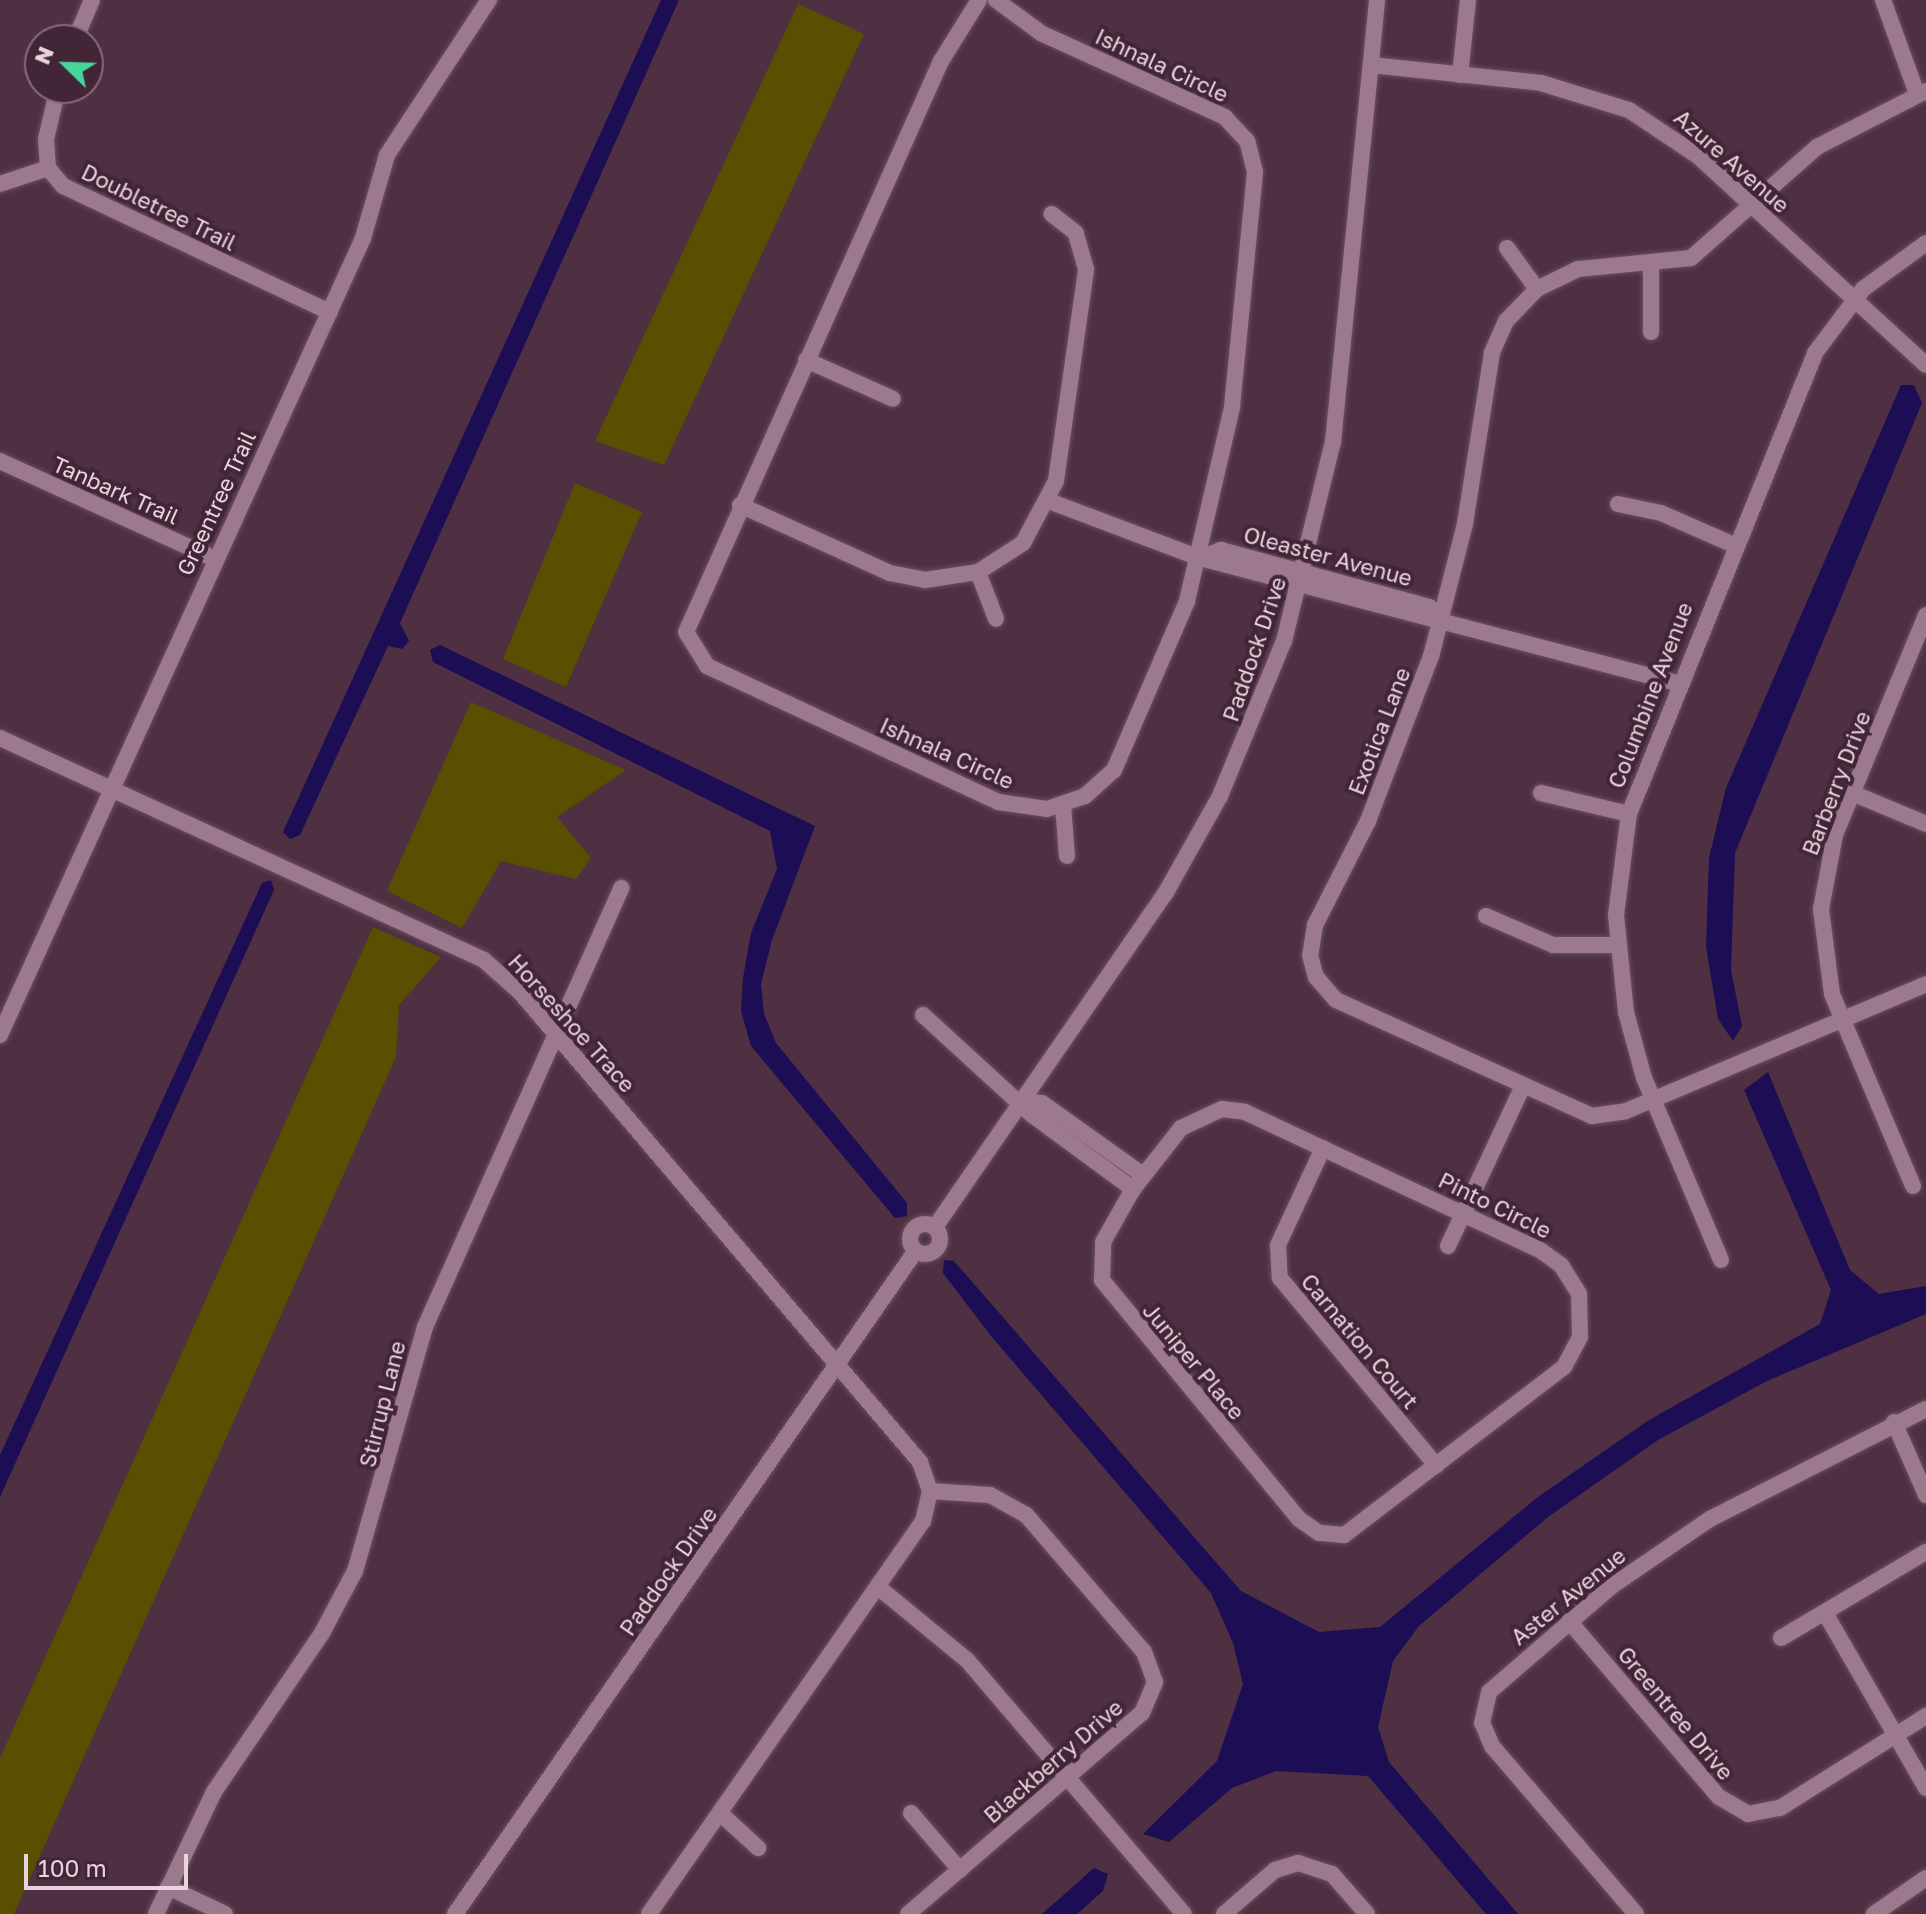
<!DOCTYPE html>
<html>
<head>
<meta charset="utf-8">
<style>
	body { margin:0 }
	#map { position:relative; width:1926px; height:1914px; overflow:hidden; background:#4e3042; font-family:"Golos Text",sans-serif }
	div>[style] { position:absolute }
	.green>* { inset:0; background:#584f00 }
	.water>* { inset:0; background:#1c0d54 }
	.roads { filter:drop-shadow(0 0 2px #695060) drop-shadow(0 0 2px #695060) }
	.minor>* { height:16px; margin:-8px; padding:0 8px; transform-origin:8px; border-radius:8px; background:#9d798e }
	.minor>.ring { margin:-8px; padding:0; box-sizing:content-box; background:none; border:16px solid #9d798e; border-radius:50% }
	span { translate:-50% -50%; white-space:nowrap; text-align:center; line-height:1.15; -webkit-text-stroke:8px #432538; paint-order:stroke }
	.street-label { font-size:22px; color:#e8d4df }
	.north { position:absolute; left:24px; top:24px; width:80px; height:80px; box-sizing:border-box; background:#432538; border:2px solid #856b7b; border-radius:50%; rotate:293deg; font-size:22px; font-weight:700; line-height:32px; text-align:center; color:#e8d4df }
	.north::after { content:''; display:block; margin:auto; width:28px; height:36px; background:#49d49c; clip-path:polygon(50% 0,100% 100%,50% 72%,0 100%) }
	.scale { position:absolute; left:24px; top:1854px; width:164px; height:36px; box-sizing:border-box; border:4px solid #e8d4df; border-top:0; padding-left:10px; font-size:24px; line-height:28px; white-space:nowrap; color:#e8d4df; -webkit-text-stroke:6px #432538; paint-order:stroke }
</style>
</head>
<body>
<div id="map">
	<div class="green">
		<div style="clip-path:polygon(798px 4px,864px 34px,664px 465px,595px 441px)"></div>
		<div style="clip-path:polygon(575px 483px,642px 512px,566px 687px,503px 659px)"></div>
		<div style="clip-path:polygon(471px 702px,626px 770px,557px 817px,591px 858px,576px 879px,501px 861px,462px 928px,387px 891px)"></div>
		<div style="clip-path:polygon(373px 927px,441px 957px,399px 1005px,396px 1057px,14px 1914px,0 1914px,0 1758px)"></div>
	</div>
	<div class="water">
		<div style="clip-path:polygon(661px 0,679px 0,400px 623px,409px 641px,402px 649px,388px 646px,300px 835px,290px 839px,283px 832px)"></div>
		<div style="clip-path:polygon(1901px 385px,1914px 385px,1922px 403px,1735px 853px,1731px 970px,1742px 1026px,1733px 1041px,1718px 1019px,1706px 947px,1709px 858px,1726px 788px)"></div>
		<div style="clip-path:polygon(440px 645px,815px 826px,772px 940px,761px 984px,764px 1014px,776px 1043px,907px 1203px,907px 1216px,895px 1218px,751px 1046px,741px 1011px,743px 978px,751px 933px,777px 869px,770px 831px,433px 662px,430px 650px)"></div>
		<div style="clip-path:polygon(271px 880px,274px 890px,0 1497px,0 1455px,262px 883px)"></div>
		<div style="clip-path:polygon(1768px 1072px,1850px 1270px,1879px 1294px,1926px 1286px,1926px 1314px,1767px 1381px,1658px 1440px,1548px 1517px,1419px 1626px,1393px 1661px,1378px 1727px,1389px 1762px,1518px 1914px,1486px 1914px,1368px 1776px,1276px 1771px,1232px 1788px,1169px 1842px,1143px 1834px,1217px 1761px,1243px 1684px,1233px 1643px,1211px 1593px,991px 1336px,943px 1273px,944px 1260px,954px 1261px,1241px 1591px,1319px 1632px,1380px 1627px,1538px 1497px,1649px 1420px,1820px 1324px,1831px 1290px,1744px 1090px)"></div>
		<div style="clip-path:polygon(1094px 1868px,1108px 1874px,1103px 1891px,1077px 1914px,1042px 1914px)"></div>
	</div>
	<div class="roads">
		<div class="minor">
			<div style="left:979px;top:0;width:72px;rotate:121.9deg"></div>
			<div style="left:941px;top:61px;width:625px;rotate:114.06deg"></div>
			<div style="left:686px;top:632px;width:40px;rotate:58deg"></div>
			<div style="left:707px;top:666px;width:321px;rotate:25deg"></div>
			<div style="left:998px;top:802px;width:49px;rotate:8.1deg"></div>
			<div style="left:1047px;top:809px;width:40px;rotate:-18.9deg"></div>
			<div style="left:1085px;top:796px;width:39px;rotate:-42deg"></div>
			<div style="left:1114px;top:770px;width:184px;rotate:-66.6deg"></div>
			<div style="left:1187px;top:601px;width:199px;rotate:-76.9deg"></div>
			<div style="left:1232px;top:407px;width:236px;rotate:-84.4deg"></div>
			<div style="left:1255px;top:172px;width:32px;rotate:-104deg"></div>
			<div style="left:1247px;top:141px;width:33px;rotate:-133deg"></div>
			<div style="left:1225px;top:117px;width:202px;rotate:-155.5deg"></div>
			<div style="left:1041px;top:33px;width:56px;rotate:-143.7deg"></div>
			<div style="left:1883px;top:0;width:100px;rotate:70.1deg"></div>
			<div style="left:75px;top:40px;width:43px;rotate:-67deg"></div>
			<div style="left:1371px;top:65px;width:171px;rotate:6deg"></div>
			<div style="left:1541px;top:83px;width:92px;rotate:17.1deg"></div>
			<div style="left:1629px;top:110px;width:83px;rotate:33.7deg"></div>
			<div style="left:1698px;top:156px;width:309px;rotate:42.5deg"></div>
			<div style="left:1460px;top:75px;width:75px;rotate:-83.9deg"></div>
			<div style="left:58px;top:88px;width:52px;rotate:103.2deg"></div>
			<div style="left:46px;top:139px;width:29px;rotate:86deg"></div>
			<div style="left:48px;top:168px;width:23px;rotate:50deg"></div>
			<div style="left:63px;top:186px;width:295px;rotate:25.3deg"></div>
			<div style="left:1926px;top:91px;width:123px;rotate:152.8deg"></div>
			<div style="left:1817px;top:147px;width:168px;rotate:138.6deg"></div>
			<div style="left:1691px;top:258px;width:114px;rotate:174.4deg"></div>
			<div style="left:1578px;top:269px;width:46px;rotate:154deg"></div>
			<div style="left:1537px;top:289px;width:45px;rotate:134.1deg"></div>
			<div style="left:1506px;top:321px;width:35px;rotate:114deg"></div>
			<div style="left:1492px;top:353px;width:173px;rotate:99deg"></div>
			<div style="left:1465px;top:524px;width:136px;rotate:104.4deg"></div>
			<div style="left:1431px;top:656px;width:177px;rotate:110.9deg"></div>
			<div style="left:1368px;top:821px;width:117px;rotate:117deg"></div>
			<div style="left:1315px;top:925px;width:30px;rotate:99deg"></div>
			<div style="left:1310px;top:955px;width:23px;rotate:75deg"></div>
			<div style="left:1316px;top:977px;width:30px;rotate:49deg"></div>
			<div style="left:1336px;top:1000px;width:281px;rotate:24.4deg"></div>
			<div style="left:1592px;top:1116px;width:34px;rotate:-8deg"></div>
			<div style="left:1626px;top:1111px;width:326px;rotate:-22.9deg"></div>
			<div style="left:0;top:184px;width:51px;rotate:-18.4deg"></div>
			<div style="left:1507px;top:248px;width:51px;rotate:53.8deg"></div>
			<div style="left:1651px;top:267px;width:65px;rotate:90deg"></div>
			<div style="left:806px;top:360px;width:95px;rotate:24.1deg"></div>
			<div style="left:0;top:461px;width:234px;rotate:24.5deg"></div>
			<div style="left:1049px;top:501px;width:161px;rotate:20.7deg"></div>
			<div style="left:1200px;top:558px;width:492px;rotate:14.7deg"></div>
			<div style="left:1618px;top:504px;width:44px;rotate:11.8deg"></div>
			<div style="left:1661px;top:513px;width:80px;rotate:23.7deg"></div>
			<div style="left:740px;top:505px;width:165px;rotate:24.4deg"></div>
			<div style="left:890px;top:573px;width:36px;rotate:11deg"></div>
			<div style="left:925px;top:580px;width:54px;rotate:-8.6deg"></div>
			<div style="left:978px;top:572px;width:54px;rotate:-32.8deg"></div>
			<div style="left:1023px;top:543px;width:70px;rotate:-62deg"></div>
			<div style="left:1056px;top:481px;width:214px;rotate:-81.9deg"></div>
			<div style="left:1086px;top:269px;width:37px;rotate:-106deg"></div>
			<div style="left:1076px;top:233px;width:31px;rotate:-142deg"></div>
			<div style="left:1201px;top:558px;width:22px;rotate:-22deg"></div>
			<div style="left:1221px;top:550px;width:216px;rotate:15.3deg"></div>
			<div style="left:1429px;top:607px;width:17px;rotate:40deg"></div>
			<div style="left:978px;top:572px;width:50px;rotate:69deg"></div>
			<div style="left:0;top:738px;width:532px;rotate:24.64deg"></div>
			<div style="left:484px;top:960px;width:48px;rotate:41.6deg"></div>
			<div style="left:520px;top:992px;width:617px;rotate:49.6deg"></div>
			<div style="left:920px;top:1462px;width:31px;rotate:71deg"></div>
			<div style="left:930px;top:1491px;width:31px;rotate:103deg"></div>
			<div style="left:923px;top:1521px;width:479px;rotate:124.9deg"></div>
			<div style="left:1541px;top:793px;width:90px;rotate:13.4deg"></div>
			<div style="left:1852px;top:793px;width:80px;rotate:22.7deg"></div>
			<div style="left:1063px;top:805px;width:51px;rotate:85.5deg"></div>
			<div style="left:1486px;top:916px;width:73px;rotate:23.4deg"></div>
			<div style="left:1553px;top:945px;width:64px"></div>
			<div style="left:923px;top:1015px;width:147px;rotate:42.5deg"></div>
			<div style="left:1031px;top:1114px;width:127px;rotate:36.3deg"></div>
			<div style="left:0;top:1035px;width:876px;rotate:-65.51deg"></div>
			<div style="left:363px;top:238px;width:86px;rotate:-73.9deg"></div>
			<div style="left:387px;top:155px;width:186px;rotate:-56.7deg"></div>
			<div style="left:1025px;top:1101px;width:17px;rotate:7deg"></div>
			<div style="left:1042px;top:1103px;width:124px;rotate:35.5deg"></div>
			<div style="left:1222px;top:1109px;width:23px;rotate:7deg"></div>
			<div style="left:1245px;top:1112px;width:326px;rotate:25.1deg"></div>
			<div style="left:1540px;top:1250px;width:26px;rotate:36deg"></div>
			<div style="left:1561px;top:1265px;width:34px;rotate:58deg"></div>
			<div style="left:1579px;top:1294px;width:43px;rotate:88.7deg"></div>
			<div style="left:1580px;top:1337px;width:34px;rotate:118deg"></div>
			<div style="left:1564px;top:1367px;width:277px;rotate:142.6deg"></div>
			<div style="left:1344px;top:1535px;width:25px;rotate:-175deg"></div>
			<div style="left:1319px;top:1533px;width:24px;rotate:-145deg"></div>
			<div style="left:1299px;top:1519px;width:310px;rotate:-129.5deg"></div>
			<div style="left:1102px;top:1280px;width:38px;rotate:-88deg"></div>
			<div style="left:1103px;top:1242px;width:61px;rotate:-60.5deg"></div>
			<div style="left:1133px;top:1189px;width:78px;rotate:-51.8deg"></div>
			<div style="left:1181px;top:1128px;width:45px;rotate:-24.9deg"></div>
			<div style="left:1323px;top:1148px;width:107px;rotate:114.9deg"></div>
			<div style="left:1278px;top:1245px;width:33px;rotate:87deg"></div>
			<div style="left:1280px;top:1278px;width:244px;rotate:50.2deg"></div>
			<div style="left:1913px;top:1186px;width:208px;rotate:-112.9deg"></div>
			<div style="left:1832px;top:994px;width:86px;rotate:-97.4deg"></div>
			<div style="left:1821px;top:909px;width:75px;rotate:-79.3deg"></div>
			<div style="left:1835px;top:835px;width:238px;rotate:-67.5deg"></div>
			<div class="ring" style="left:910px;top:1224px;width:14px;height:14px"></div>
			<div style="left:935px;top:1227px;width:405px;rotate:-55.4deg"></div>
			<div style="left:1165px;top:894px;width:112px;rotate:-60.7deg"></div>
			<div style="left:1220px;top:796px;width:168px;rotate:-67.6deg"></div>
			<div style="left:1284px;top:641px;width:205px;rotate:-76.2deg"></div>
			<div style="left:1333px;top:442px;width:444px;rotate:-84.3deg"></div>
			<div style="left:1448px;top:1246px;width:174px;rotate:-64.9deg"></div>
			<div style="left:1721px;top:1260px;width:198px;rotate:-112.9deg"></div>
			<div style="left:1644px;top:1078px;width:68px;rotate:-105.3deg"></div>
			<div style="left:1626px;top:1012px;width:98px;rotate:-95.9deg"></div>
			<div style="left:1616px;top:915px;width:102px;rotate:-82.7deg"></div>
			<div style="left:1629px;top:814px;width:497px;rotate:-68deg"></div>
			<div style="left:1815px;top:353px;width:80px;rotate:-53.1deg"></div>
			<div style="left:1863px;top:289px;width:78px;rotate:-36.1deg"></div>
			<div style="left:1894px;top:1422px;width:80px;rotate:66.3deg"></div>
			<div style="left:878px;top:1587px;width:115px;rotate:39.4deg"></div>
			<div style="left:967px;top:1660px;width:334px;rotate:49.5deg"></div>
			<div style="left:1825px;top:1613px;width:202px;rotate:60deg"></div>
			<div style="left:1569px;top:1621px;width:231px;rotate:49.6deg"></div>
			<div style="left:1719px;top:1797px;width:34px;rotate:30deg"></div>
			<div style="left:1748px;top:1814px;width:33px;rotate:-11deg"></div>
			<div style="left:1780px;top:1808px;width:173px;rotate:-32.2deg"></div>
			<div style="left:1781px;top:1638px;width:169px;rotate:-30.7deg"></div>
			<div style="left:720px;top:1813px;width:52px;rotate:42.6deg"></div>
			<div style="left:911px;top:1813px;width:75px;rotate:49.3deg"></div>
			<div style="left:168px;top:1887px;width:63px;rotate:25.3deg"></div>
			<div style="left:156px;top:1914px;width:135px;rotate:-64.6deg"></div>
			<div style="left:214px;top:1792px;width:192px;rotate:-55.8deg"></div>
			<div style="left:322px;top:1633px;width:70px;rotate:-62deg"></div>
			<div style="left:355px;top:1571px;width:254px;rotate:-74deg"></div>
			<div style="left:425px;top:1327px;width:481px;rotate:-65.9deg"></div>
			<div style="left:455px;top:1914px;width:806px;rotate:-55.21deg"></div>
			<div style="left:908px;top:1914px;width:308px;rotate:-40.7deg"></div>
			<div style="left:1142px;top:1713px;width:34px;rotate:-67deg"></div>
			<div style="left:1155px;top:1682px;width:32px;rotate:-110deg"></div>
			<div style="left:1144px;top:1652px;width:181px;rotate:-130.7deg"></div>
			<div style="left:1026px;top:1515px;width:41px;rotate:-150.9deg"></div>
			<div style="left:990px;top:1495px;width:60px;rotate:-176.2deg"></div>
			<div style="left:1224px;top:1914px;width:67px;rotate:-40.8deg"></div>
			<div style="left:1275px;top:1870px;width:24px;rotate:-17deg"></div>
			<div style="left:1298px;top:1863px;width:36px;rotate:18deg"></div>
			<div style="left:1332px;top:1874px;width:53px;rotate:48.8deg"></div>
			<div style="left:1636px;top:1914px;width:221px;rotate:-130.6deg"></div>
			<div style="left:1492px;top:1746px;width:25px;rotate:-113deg"></div>
			<div style="left:1482px;top:1723px;width:32px;rotate:-77deg"></div>
			<div style="left:1489px;top:1692px;width:162px;rotate:-40.8deg"></div>
			<div style="left:1612px;top:1586px;width:119px;rotate:-34.4deg"></div>
			<div style="left:1710px;top:1519px;width:242px;rotate:-27deg"></div>
			<div style="left:1874px;top:1914px;width:63px;rotate:-34.7deg"></div>
		</div>
	</div>
	<div class="street-label">
		<span style="left:1162px;top:65px;rotate:25deg">Ishnala Circle</span>
		<span style="left:1732px;top:161px;rotate:41deg">Azure Avenue</span>
		<span style="left:159px;top:207px;rotate:26deg">Doubletree Trail</span>
		<span style="left:116px;top:490px;rotate:24deg">Tanbark Trail</span>
		<span style="left:216px;top:503px;rotate:-65deg">Greentree Trail</span>
		<span style="left:1328px;top:556px;rotate:15deg">Oleaster Avenue</span>
		<span style="left:1254px;top:649px;rotate:-71deg">Paddock Drive</span>
		<span style="left:1650px;top:695px;rotate:-69deg">Columbine Avenue</span>
		<span style="left:1379px;top:731px;rotate:-69deg">Exotica Lane</span>
		<span style="left:947px;top:753px;rotate:24deg">Ishnala Circle</span>
		<span style="left:1836px;top:783px;rotate:-69deg">Barberry Drive</span>
		<span style="left:572px;top:1023px;rotate:48deg">Horseshoe Trace</span>
		<span style="left:1495px;top:1205px;rotate:26deg">Pinto Circle</span>
		<span style="left:1360px;top:1341px;rotate:50deg">Carnation Court</span>
		<span style="left:1194px;top:1361px;rotate:50deg">Juniper Place</span>
		<span style="left:382px;top:1404px;rotate:-76deg">Stirrup Lane</span>
		<span style="left:668px;top:1571px;rotate:-55deg">Paddock Drive</span>
		<span style="left:1568px;top:1596px;rotate:-39deg">Aster Avenue</span>
		<span style="left:1676px;top:1713px;rotate:50deg">Greentree Drive</span>
		<span style="left:1053px;top:1761px;rotate:-41deg">Blackberry Drive</span>
	</div>
	<div class="north">N</div>
	<div class="scale">100 m</div>
</div>
</body>
</html>
